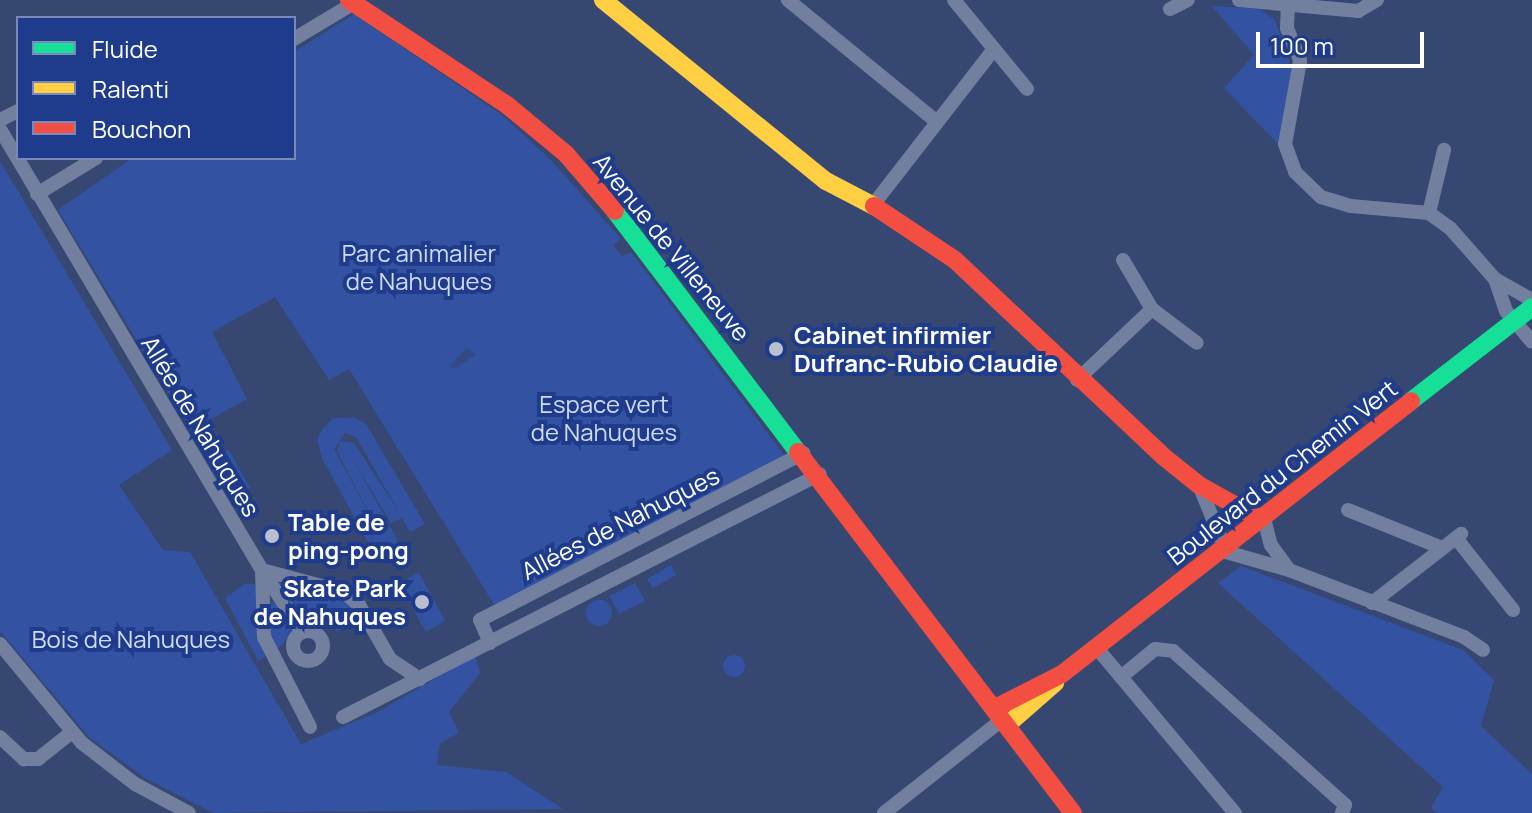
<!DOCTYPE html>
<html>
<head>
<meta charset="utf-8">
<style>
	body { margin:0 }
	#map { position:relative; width:1532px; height:813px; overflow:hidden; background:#364772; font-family:Manrope,sans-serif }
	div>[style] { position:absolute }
	.green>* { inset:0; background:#3352a2 }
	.round { border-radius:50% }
	.water>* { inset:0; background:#354a83 }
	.street>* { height:14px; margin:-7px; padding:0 7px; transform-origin:7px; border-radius:7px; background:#727f9f }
	.street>.ring { margin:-7px; padding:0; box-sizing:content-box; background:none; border:14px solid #727f9f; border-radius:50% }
	.fast>* { height:18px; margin:-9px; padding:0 9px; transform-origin:9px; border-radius:9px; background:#16e098 }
	.slow>* { height:18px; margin:-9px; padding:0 9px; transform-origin:9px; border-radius:9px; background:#ffcf43 }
	.jam>* { height:18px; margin:-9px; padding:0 9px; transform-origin:9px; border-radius:9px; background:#f24e42 }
	.dots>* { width:22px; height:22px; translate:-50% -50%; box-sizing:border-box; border:4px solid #1e3c8b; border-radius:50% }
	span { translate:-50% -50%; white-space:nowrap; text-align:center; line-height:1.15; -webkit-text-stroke:8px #1e3c8b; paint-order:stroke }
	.street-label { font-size:24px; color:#fff }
	.park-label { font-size:24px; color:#d0dcf9 }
	.poi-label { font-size:24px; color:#fff; font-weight:700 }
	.left { translate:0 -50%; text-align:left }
	.right { translate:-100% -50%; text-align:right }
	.legend { position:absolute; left:16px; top:16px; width:280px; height:144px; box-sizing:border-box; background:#1e3c8b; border:2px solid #788ab9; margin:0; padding:10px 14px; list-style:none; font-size:24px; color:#fff }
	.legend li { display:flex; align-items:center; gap:16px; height:40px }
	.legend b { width:40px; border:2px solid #788ab9 }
	.scale { position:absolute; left:1256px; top:32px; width:168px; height:36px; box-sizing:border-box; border:4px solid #fff; border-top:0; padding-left:10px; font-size:24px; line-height:28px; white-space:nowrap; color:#fff; -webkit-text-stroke:6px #1e3c8b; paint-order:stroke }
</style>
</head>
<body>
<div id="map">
	<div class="green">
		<div style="clip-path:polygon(1212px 6px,1260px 9px,1275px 20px,1292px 69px,1278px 144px,1224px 88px,1254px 55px)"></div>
		<div style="clip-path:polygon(354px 14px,503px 116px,551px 160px,621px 239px,613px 245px,622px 256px,631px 252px,787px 459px,495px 606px,349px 369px,329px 380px,275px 297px,212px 332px,247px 399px,191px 430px,58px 210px,132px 158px,294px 158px,294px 52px)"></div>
		<div style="clip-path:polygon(0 161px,172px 450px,119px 485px,163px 550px,190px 552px,301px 744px,378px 712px,475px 655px,480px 673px,449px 712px,459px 733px,440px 743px,437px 765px,506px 772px,563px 809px,213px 813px,145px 778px,89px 737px,0 631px)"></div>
		<div style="clip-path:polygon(evenodd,353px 417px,366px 424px,425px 524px,410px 532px,402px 518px,391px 523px,353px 460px,396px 537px,398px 545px,391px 556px,371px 548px,323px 460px,317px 441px,322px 429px,332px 419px,353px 417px,345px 433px,356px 437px,399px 512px,354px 443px,340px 441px,337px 451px,381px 536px,334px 449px,345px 433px)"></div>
		<div style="clip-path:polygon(229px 450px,250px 488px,232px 496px,210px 459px)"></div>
		<div style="clip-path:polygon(671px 565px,676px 575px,653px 588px,647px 579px)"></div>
		<div style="clip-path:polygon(1241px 566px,1463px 650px,1494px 680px,1481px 726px,1532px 774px,1532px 813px,1437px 813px,1431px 808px,1443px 787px,1218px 583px)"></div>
		<div style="clip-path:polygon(419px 572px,445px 621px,426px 632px,399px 584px)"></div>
		<div style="clip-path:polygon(291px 582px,349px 601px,358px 617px,337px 632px,330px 618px,298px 622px,278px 583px)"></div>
		<div style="clip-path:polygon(635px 583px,645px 601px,619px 614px,609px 596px)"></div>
		<div style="clip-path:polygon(245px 584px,254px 584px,258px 591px,257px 626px,265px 657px,258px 661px,225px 598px)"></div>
		<div style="clip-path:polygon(277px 600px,292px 629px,282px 646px,271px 652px,264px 607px)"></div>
		<div class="round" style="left:586px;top:600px;width:26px;height:26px"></div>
		<div class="round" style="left:723px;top:655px;width:22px;height:22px"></div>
	</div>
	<div class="water">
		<div style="clip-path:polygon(467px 348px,476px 355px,453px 369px,451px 365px)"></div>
	</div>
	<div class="street">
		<div style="left:788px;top:0;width:191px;rotate:39.3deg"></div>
		<div style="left:954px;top:0;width:115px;rotate:50.6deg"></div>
		<div style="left:1239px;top:0;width:120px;rotate:5.3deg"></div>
		<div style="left:1358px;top:11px;width:22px;rotate:-30deg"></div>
		<div style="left:1288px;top:0;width:28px;rotate:92deg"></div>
		<div style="left:1287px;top:28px;width:35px;rotate:68deg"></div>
		<div style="left:1300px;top:61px;width:84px;rotate:100.2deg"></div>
		<div style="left:1285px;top:144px;width:30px;rotate:70deg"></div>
		<div style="left:1295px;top:172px;width:36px;rotate:44deg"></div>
		<div style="left:1321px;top:197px;width:31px;rotate:17deg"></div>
		<div style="left:1351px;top:206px;width:78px;rotate:5.1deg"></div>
		<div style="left:1429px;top:213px;width:26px;rotate:36deg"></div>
		<div style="left:1450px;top:228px;width:68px;rotate:48.6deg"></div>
		<div style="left:1495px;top:279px;width:43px;rotate:29.6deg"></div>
		<div style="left:1170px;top:9px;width:20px;rotate:-27deg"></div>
		<div style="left:294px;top:39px;width:70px;rotate:-31deg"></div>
		<div style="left:0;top:120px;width:20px;rotate:-27deg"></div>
		<div style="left:0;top:129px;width:513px;rotate:59.29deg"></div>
		<div style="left:262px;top:570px;width:85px;rotate:15deg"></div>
		<div style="left:344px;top:592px;width:20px;rotate:41deg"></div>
		<div style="left:359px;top:605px;width:62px;rotate:60.1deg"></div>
		<div style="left:390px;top:659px;width:36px;rotate:34deg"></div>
		<div style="left:37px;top:194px;width:69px;rotate:-31.4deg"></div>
		<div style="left:873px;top:205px;width:197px;rotate:-52.2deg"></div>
		<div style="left:1429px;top:213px;width:65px;rotate:-76.6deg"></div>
		<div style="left:1123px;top:260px;width:57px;rotate:59.4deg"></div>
		<div style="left:1495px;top:279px;width:34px;rotate:71deg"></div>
		<div style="left:1506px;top:311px;width:40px;rotate:50deg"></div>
		<div style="left:1077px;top:380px;width:103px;rotate:-43.4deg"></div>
		<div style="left:1152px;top:309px;width:56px;rotate:37.1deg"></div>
		<div style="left:1199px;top:485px;width:66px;rotate:67.7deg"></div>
		<div style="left:1348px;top:510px;width:101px;rotate:22deg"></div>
		<div style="left:1263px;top:514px;width:32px;rotate:76deg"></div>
		<div style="left:1271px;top:545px;width:31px;rotate:54deg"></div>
		<div style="left:1456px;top:538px;width:92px;rotate:51.6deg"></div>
		<div style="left:1219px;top:550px;width:73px;rotate:15.9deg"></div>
		<div style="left:1289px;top:570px;width:187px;rotate:20.9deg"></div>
		<div style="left:1464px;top:637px;width:23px;rotate:34deg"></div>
		<div style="left:1372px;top:603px;width:113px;rotate:-37.8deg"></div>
		<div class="ring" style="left:293px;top:631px;width:16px;height:16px"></div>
		<div style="left:302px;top:632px;width:74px;rotate:-122.8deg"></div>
		<div style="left:262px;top:570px;width:67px;rotate:88.3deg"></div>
		<div style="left:264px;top:637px;width:101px;rotate:62.9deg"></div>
		<div style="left:490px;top:643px;width:25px;rotate:-113deg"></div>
		<div style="left:480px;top:620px;width:364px;rotate:-27.3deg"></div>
		<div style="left:0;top:644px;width:129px;rotate:50.4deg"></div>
		<div style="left:82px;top:743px;width:67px;rotate:37.7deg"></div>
		<div style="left:135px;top:784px;width:61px;rotate:28.2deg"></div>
		<div style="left:1096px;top:647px;width:217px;rotate:50.1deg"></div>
		<div style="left:1121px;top:677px;width:44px;rotate:-39.5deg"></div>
		<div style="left:1155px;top:649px;width:18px;rotate:6deg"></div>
		<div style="left:1173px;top:651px;width:231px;rotate:41.8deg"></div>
		<div style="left:1345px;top:805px;width:9px;rotate:111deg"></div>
		<div style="left:343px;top:717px;width:535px;rotate:-27deg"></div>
		<div style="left:0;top:737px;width:33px;rotate:43deg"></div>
		<div style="left:24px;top:759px;width:14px"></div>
		<div style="left:38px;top:759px;width:43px;rotate:-38.5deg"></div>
		<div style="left:884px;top:813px;width:152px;rotate:-38.3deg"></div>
	</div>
	<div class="fast">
		<div style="left:615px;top:211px;width:303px;rotate:52.8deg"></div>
		<div style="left:1411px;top:401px;width:153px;rotate:-37.8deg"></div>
	</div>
	<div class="slow">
		<div style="left:603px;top:0;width:287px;rotate:39.1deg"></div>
		<div style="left:826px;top:181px;width:54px;rotate:27.5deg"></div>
		<div style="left:1007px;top:725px;width:64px;rotate:-41.2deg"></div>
	</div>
	<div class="jam">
		<div style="left:349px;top:0;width:190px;rotate:33.6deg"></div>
		<div style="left:507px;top:105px;width:77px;rotate:39.7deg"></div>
		<div style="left:566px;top:154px;width:75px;rotate:49.3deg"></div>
		<div style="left:874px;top:206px;width:97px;rotate:33.7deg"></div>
		<div style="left:955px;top:260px;width:287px;rotate:43.3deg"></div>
		<div style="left:1164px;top:457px;width:45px;rotate:38.7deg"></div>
		<div style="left:1199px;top:485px;width:68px;rotate:29.2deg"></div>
		<div style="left:798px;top:452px;width:454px;rotate:52.7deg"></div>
		<div style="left:995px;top:708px;width:75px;rotate:-26.9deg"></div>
		<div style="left:1062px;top:674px;width:443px;rotate:-38deg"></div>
	</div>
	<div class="dots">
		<div style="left:776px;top:349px;background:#b9bfce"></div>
		<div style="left:272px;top:536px;background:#b9bfce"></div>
		<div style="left:422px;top:602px;background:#b9bfce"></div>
	</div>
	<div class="street-label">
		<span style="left:672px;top:247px;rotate:51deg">Avenue de Villeneuve</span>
		<span style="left:201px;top:426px;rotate:59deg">Allée de Nahuques</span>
		<span style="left:1282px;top:472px;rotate:-38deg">Boulevard du Chemin Vert</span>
		<span style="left:620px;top:523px;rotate:-27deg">Allées de Nahuques</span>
	</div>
	<div class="park-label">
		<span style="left:419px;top:267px">Parc animalier<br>de Nahuques</span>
		<span style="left:604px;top:418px">Espace vert<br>de Nahuques</span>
		<span style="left:131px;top:639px">Bois de Nahuques</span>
	</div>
	<div class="poi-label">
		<span class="left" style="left:794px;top:349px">Cabinet infirmier<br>Dufranc-Rubio Claudie</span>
		<span class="left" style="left:288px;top:536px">Table de<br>ping-pong</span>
		<span class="right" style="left:406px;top:602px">Skate Park<br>de Nahuques</span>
	</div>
	<ul class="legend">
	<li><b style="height:10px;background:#16e098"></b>Fluide</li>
	<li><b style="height:10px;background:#ffcf43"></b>Ralenti</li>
	<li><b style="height:10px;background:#f24e42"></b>Bouchon</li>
	</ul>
	<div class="scale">100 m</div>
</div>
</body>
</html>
